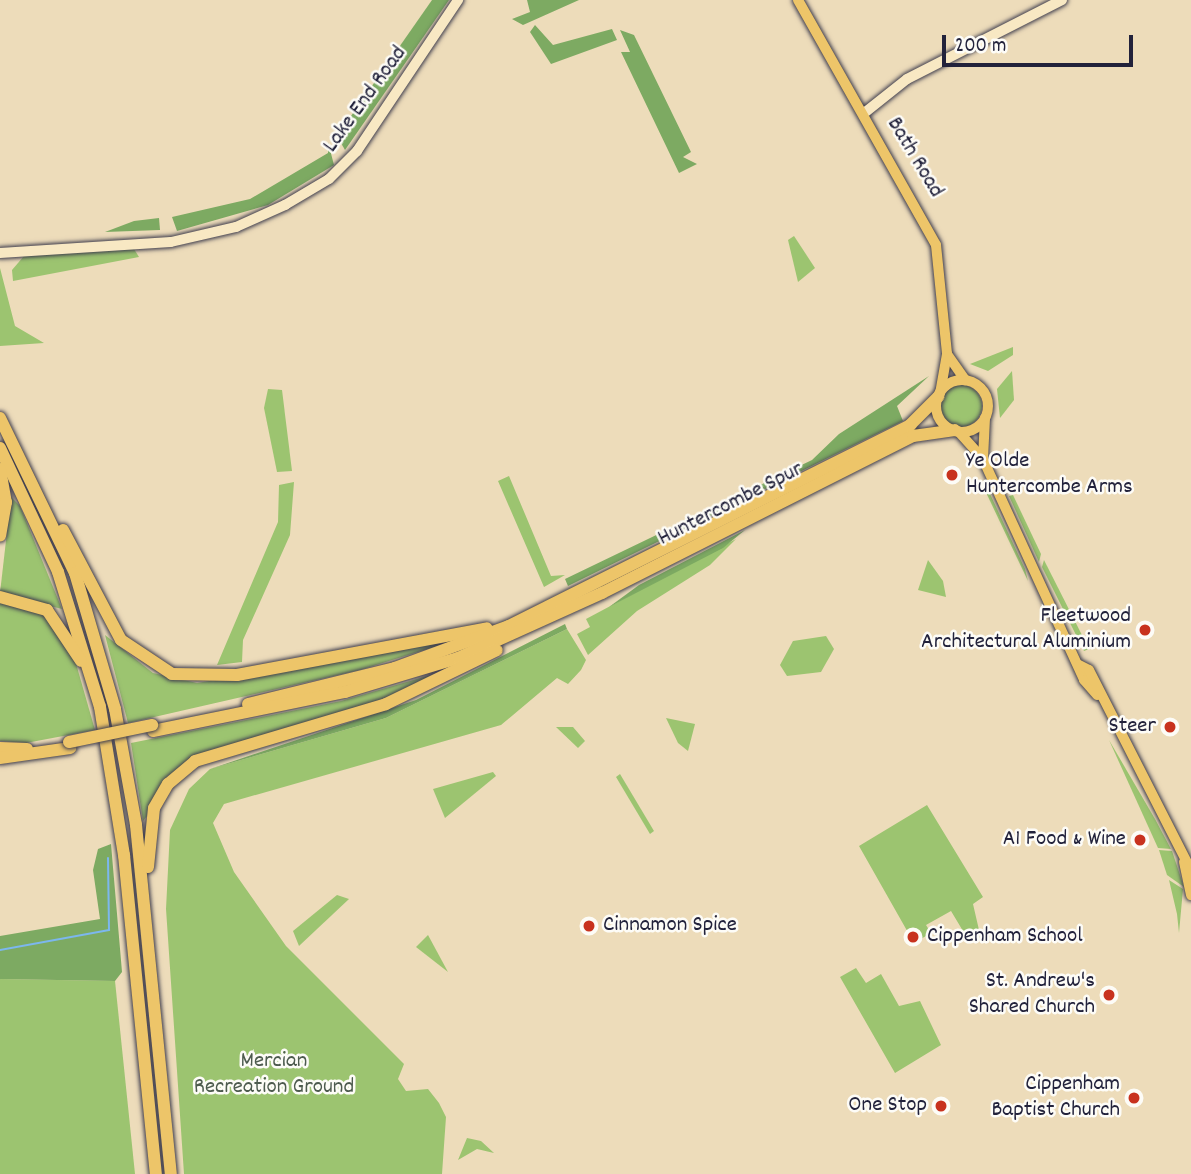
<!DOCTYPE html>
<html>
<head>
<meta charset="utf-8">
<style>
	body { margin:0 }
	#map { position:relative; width:1191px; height:1174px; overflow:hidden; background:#eddcba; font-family:Dekko,sans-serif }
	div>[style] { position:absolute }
	.green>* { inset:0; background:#9cc470 }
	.round { border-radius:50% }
	.forest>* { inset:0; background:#7daa62 }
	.stream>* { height:2px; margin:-1px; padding:0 1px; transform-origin:1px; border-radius:1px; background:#7cb7ee }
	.roads { filter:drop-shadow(0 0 2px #403e4e) drop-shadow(0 0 2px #403e4e) }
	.secondary>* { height:10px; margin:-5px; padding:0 5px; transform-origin:5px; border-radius:5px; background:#f8e8c3 }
	.primary>* { height:10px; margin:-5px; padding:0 5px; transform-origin:5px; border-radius:5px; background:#edc569 }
	.primary>.ring { margin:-5px; padding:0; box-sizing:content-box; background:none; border:10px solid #edc569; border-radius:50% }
	.highway>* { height:12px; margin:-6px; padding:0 6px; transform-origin:6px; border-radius:6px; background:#edc569 }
	.bridges { filter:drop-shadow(0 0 2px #403e4e) drop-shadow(0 0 2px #403e4e) }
	.highway-bridge>* { height:12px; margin:-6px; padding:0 6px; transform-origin:6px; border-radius:6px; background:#edc569 }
	.dots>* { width:19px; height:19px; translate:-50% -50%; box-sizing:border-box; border:4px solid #fdfcf7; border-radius:50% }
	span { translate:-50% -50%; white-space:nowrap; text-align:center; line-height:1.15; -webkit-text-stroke:5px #fdfcf7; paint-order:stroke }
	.street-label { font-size:23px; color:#22223b }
	.poi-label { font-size:23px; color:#22223b }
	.left { translate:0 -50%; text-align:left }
	.right { translate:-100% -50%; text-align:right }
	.park-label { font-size:23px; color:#4d5b4e }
	.scale { position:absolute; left:942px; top:35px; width:191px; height:32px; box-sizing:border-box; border:4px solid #22223b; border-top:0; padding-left:9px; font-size:21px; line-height:24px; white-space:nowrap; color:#22223b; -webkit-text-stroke:5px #fdfcf7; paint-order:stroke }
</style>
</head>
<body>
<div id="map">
	<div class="green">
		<div style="clip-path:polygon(794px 236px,815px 268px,798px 282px,788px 240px)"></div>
		<div style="clip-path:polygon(134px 249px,139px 257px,13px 281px,12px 270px,24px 256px)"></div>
		<div style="clip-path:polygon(0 268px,15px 326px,44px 343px,0 346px)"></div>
		<div style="clip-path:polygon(1013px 347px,1013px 355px,988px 371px,970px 364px)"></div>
		<div style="clip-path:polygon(1012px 371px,1014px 400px,1000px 418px,997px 389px)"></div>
		<div class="round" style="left:940px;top:385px;width:42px;height:42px"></div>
		<div style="clip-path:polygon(268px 389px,282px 390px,292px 471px,277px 472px,264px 408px)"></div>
		<div style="clip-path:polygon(509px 476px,551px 576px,565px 575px,544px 587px,498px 481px)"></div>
		<div style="clip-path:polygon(984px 481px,1025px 569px,1028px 581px,982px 484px)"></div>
		<div style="clip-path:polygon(294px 482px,290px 535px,243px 640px,242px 662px,217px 665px,278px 522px,279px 485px)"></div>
		<div style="clip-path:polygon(1013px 495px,1041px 554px,1039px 562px,1009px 496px)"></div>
		<div style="clip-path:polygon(11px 497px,20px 506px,62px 609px,0 593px)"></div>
		<div style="clip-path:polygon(736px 539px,710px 565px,637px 611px,588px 655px,577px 634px,590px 627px,586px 619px)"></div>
		<div style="clip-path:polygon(928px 560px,943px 581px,946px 597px,918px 590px)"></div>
		<div style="clip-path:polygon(1044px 560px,1089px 649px,1084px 651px,1042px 567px)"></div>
		<div style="clip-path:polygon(0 602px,42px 612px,75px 660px,95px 730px,26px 743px,0 741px)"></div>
		<div style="clip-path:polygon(567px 629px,586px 660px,581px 670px,568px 684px,557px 678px,501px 725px,224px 804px,213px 823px,234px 872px,286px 946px,404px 1064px,398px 1079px,406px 1091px,428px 1089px,439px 1103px,446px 1117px,442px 1174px,184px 1174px,166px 909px,170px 830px,189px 789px,210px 769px,386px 718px)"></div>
		<div style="clip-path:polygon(105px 635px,153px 673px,197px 683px,453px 641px,360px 670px,128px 723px)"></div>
		<div style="clip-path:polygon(826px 636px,834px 649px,821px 672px,787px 676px,780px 665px,793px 641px)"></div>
		<div style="clip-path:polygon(448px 670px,392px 697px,197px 755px,143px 821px,131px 743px,341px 701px)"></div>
		<div style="clip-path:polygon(666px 718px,695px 724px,688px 751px,678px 743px)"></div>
		<div style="clip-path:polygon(556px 727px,573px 727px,585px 741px,578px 748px)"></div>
		<div style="clip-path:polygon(1109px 740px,1155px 819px,1171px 849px,1158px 848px)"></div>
		<div style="clip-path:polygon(493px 772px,496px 776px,445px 818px,433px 789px)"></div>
		<div style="clip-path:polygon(620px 774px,654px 831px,650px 834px,616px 777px)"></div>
		<div style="clip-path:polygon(927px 805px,983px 897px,973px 904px,979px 930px,966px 936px,951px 911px,926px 925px,931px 933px,914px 943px,859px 846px)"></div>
		<div style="clip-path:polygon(1159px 850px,1172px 851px,1184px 887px,1167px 875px)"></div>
		<div style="clip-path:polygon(1169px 880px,1183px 889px,1179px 933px,1177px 914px)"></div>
		<div style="clip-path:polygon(337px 895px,349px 899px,299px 946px,293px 931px)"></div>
		<div style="clip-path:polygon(428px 935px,448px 972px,416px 947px)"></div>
		<div style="clip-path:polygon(856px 968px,866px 983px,881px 974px,899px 1006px,920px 1001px,941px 1045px,895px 1073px,840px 977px)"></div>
		<div style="clip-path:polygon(0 979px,115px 981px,135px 1174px,0 1174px)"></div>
		<div style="clip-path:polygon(467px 1138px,481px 1141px,494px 1153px,477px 1149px,458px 1160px)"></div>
	</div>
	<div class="forest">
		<div style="clip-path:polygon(432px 0,449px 0,345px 150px,337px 136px)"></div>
		<div style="clip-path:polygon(527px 0,579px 0,523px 25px,512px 19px,530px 12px)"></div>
		<div style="clip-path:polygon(535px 25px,553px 45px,612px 29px,617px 40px,551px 64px,530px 32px)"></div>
		<div style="clip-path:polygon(620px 30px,634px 35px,691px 152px,683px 157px,697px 164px,679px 173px,621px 52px,630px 52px)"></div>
		<div style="clip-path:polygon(328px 142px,334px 165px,268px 205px,177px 231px,172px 217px,250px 199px,328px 153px)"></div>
		<div style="clip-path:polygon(159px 218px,160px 230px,105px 232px,134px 221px)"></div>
		<div style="clip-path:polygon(929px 376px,897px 406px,903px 421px,568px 586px,565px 579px,812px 460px,839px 434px)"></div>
		<div style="clip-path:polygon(745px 530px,723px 548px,609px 607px,639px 585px)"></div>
		<div style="clip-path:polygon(565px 624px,567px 629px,386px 718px,210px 769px,416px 700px)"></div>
		<div style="clip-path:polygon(111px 844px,122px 972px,115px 981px,0 979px,0 936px,100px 919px,93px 870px,98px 849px)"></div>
	</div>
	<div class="stream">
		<div style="left:0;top:950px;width:111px;rotate:-10.4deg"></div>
		<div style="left:109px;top:930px;width:72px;rotate:-90.8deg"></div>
	</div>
	<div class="roads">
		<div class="secondary">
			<div style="left:863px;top:114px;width:56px;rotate:-38.5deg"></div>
			<div style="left:907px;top:79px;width:174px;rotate:-27deg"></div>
			<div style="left:0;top:253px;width:171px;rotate:-3.7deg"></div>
			<div style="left:171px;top:242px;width:67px;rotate:-13deg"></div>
			<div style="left:236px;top:227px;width:54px;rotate:-24.2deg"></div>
			<div style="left:285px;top:205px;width:51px;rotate:-30.6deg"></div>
			<div style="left:329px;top:179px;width:40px;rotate:-45deg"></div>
			<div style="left:357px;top:151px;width:182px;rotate:-56.2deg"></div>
		</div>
		<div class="primary">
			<div style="left:798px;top:0;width:281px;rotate:60.6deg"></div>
			<div style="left:936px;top:245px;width:110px;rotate:84.2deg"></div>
			<div style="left:947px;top:354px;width:40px;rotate:100deg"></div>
			<div style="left:947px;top:354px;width:32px;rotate:55deg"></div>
			<div class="ring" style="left:936px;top:380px;width:42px;height:42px"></div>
			<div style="left:985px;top:418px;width:41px;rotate:92.8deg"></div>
			<div style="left:983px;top:459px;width:243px;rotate:65.4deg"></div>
			<div style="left:1084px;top:680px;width:20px;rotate:49deg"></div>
			<div style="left:958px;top:431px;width:38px;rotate:48deg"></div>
			<div style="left:1079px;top:665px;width:11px;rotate:27deg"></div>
			<div style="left:1089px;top:670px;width:225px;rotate:63deg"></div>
			<div style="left:1184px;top:862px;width:34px;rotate:78deg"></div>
		</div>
		<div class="highway">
			<div style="left:0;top:418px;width:172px;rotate:64.2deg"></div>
			<div style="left:75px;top:573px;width:142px;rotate:73.6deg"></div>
			<div style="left:115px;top:709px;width:118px;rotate:79.7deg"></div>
			<div style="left:136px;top:825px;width:351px;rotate:84.3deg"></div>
			<div style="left:0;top:448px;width:137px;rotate:64.9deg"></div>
			<div style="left:58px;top:572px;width:141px;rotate:72.7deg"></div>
			<div style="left:100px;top:707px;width:150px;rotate:80.8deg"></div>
			<div style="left:124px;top:855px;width:321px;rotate:84.3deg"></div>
			<div style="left:0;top:469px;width:34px;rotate:80deg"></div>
			<div style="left:6px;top:502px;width:34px;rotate:100deg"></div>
			<div style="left:63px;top:530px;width:124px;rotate:62.2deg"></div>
			<div style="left:121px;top:640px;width:61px;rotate:33.7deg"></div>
			<div style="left:172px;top:674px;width:65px;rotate:0.9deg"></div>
			<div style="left:237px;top:675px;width:254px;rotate:-10.6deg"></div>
			<div style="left:0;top:597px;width:49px;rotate:15.5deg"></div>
			<div style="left:47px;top:610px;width:61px;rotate:56.3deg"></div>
			<div style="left:248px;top:704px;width:151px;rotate:-13.8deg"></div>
			<div style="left:395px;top:668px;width:121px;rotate:-20.2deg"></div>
			<div style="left:509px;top:626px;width:449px;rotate:-26.6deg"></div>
			<div style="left:910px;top:425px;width:40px;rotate:-45deg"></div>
			<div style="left:153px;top:731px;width:196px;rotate:-11.5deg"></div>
			<div style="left:345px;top:692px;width:118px;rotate:-16.7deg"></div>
			<div style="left:458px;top:658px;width:158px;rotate:-24.3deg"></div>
			<div style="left:602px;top:593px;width:348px;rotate:-26.8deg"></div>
			<div style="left:913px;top:436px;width:42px;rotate:-8.1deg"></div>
			<div style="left:0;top:748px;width:27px;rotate:2deg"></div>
			<div style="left:0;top:758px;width:71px;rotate:-8.1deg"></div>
			<div style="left:148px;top:867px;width:59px;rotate:-84.2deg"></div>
			<div style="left:154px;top:808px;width:28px;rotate:-60deg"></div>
			<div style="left:168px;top:784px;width:35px;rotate:-40deg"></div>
			<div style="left:195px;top:761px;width:199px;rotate:-16.6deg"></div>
			<div style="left:386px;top:704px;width:123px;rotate:-25.9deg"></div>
		</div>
	</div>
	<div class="bridges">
		<div class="highway-bridge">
			<div style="left:69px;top:742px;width:85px;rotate:-11.6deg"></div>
		</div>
	</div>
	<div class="dots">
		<div style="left:952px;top:475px;background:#c8321e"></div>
		<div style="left:1145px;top:630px;background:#c8321e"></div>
		<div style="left:1170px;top:727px;background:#c8321e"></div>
		<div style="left:1140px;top:840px;background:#c8321e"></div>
		<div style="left:589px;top:926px;background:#c8321e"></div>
		<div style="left:913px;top:937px;background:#c8321e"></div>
		<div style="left:1109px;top:995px;background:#c8321e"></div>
		<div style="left:1134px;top:1098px;background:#c8321e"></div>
		<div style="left:941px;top:1106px;background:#c8321e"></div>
	</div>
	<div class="street-label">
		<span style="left:366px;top:100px;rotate:-54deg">Lake End Road</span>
		<span style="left:914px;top:158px;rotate:59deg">Bath Road</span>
		<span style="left:731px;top:505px;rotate:-27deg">Huntercombe Spur</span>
	</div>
	<div class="poi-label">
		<span class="left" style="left:966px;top:475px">Ye Olde<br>Huntercombe Arms</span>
		<span class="right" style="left:1131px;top:630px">Fleetwood<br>Architectural Aluminium</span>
		<span class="right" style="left:1156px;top:727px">Steer</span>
		<span class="right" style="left:1126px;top:840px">A1 Food &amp; Wine</span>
		<span class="left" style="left:603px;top:926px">Cinnamon Spice</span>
		<span class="left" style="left:927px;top:937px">Cippenham School</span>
		<span class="right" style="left:1095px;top:995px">St. Andrew's<br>Shared Church</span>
		<span class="right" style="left:1120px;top:1098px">Cippenham<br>Baptist Church</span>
		<span class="right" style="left:927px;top:1106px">One Stop</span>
	</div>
	<div class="park-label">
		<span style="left:274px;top:1075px">Mercian<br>Recreation Ground</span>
	</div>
	<div class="scale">200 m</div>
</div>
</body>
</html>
